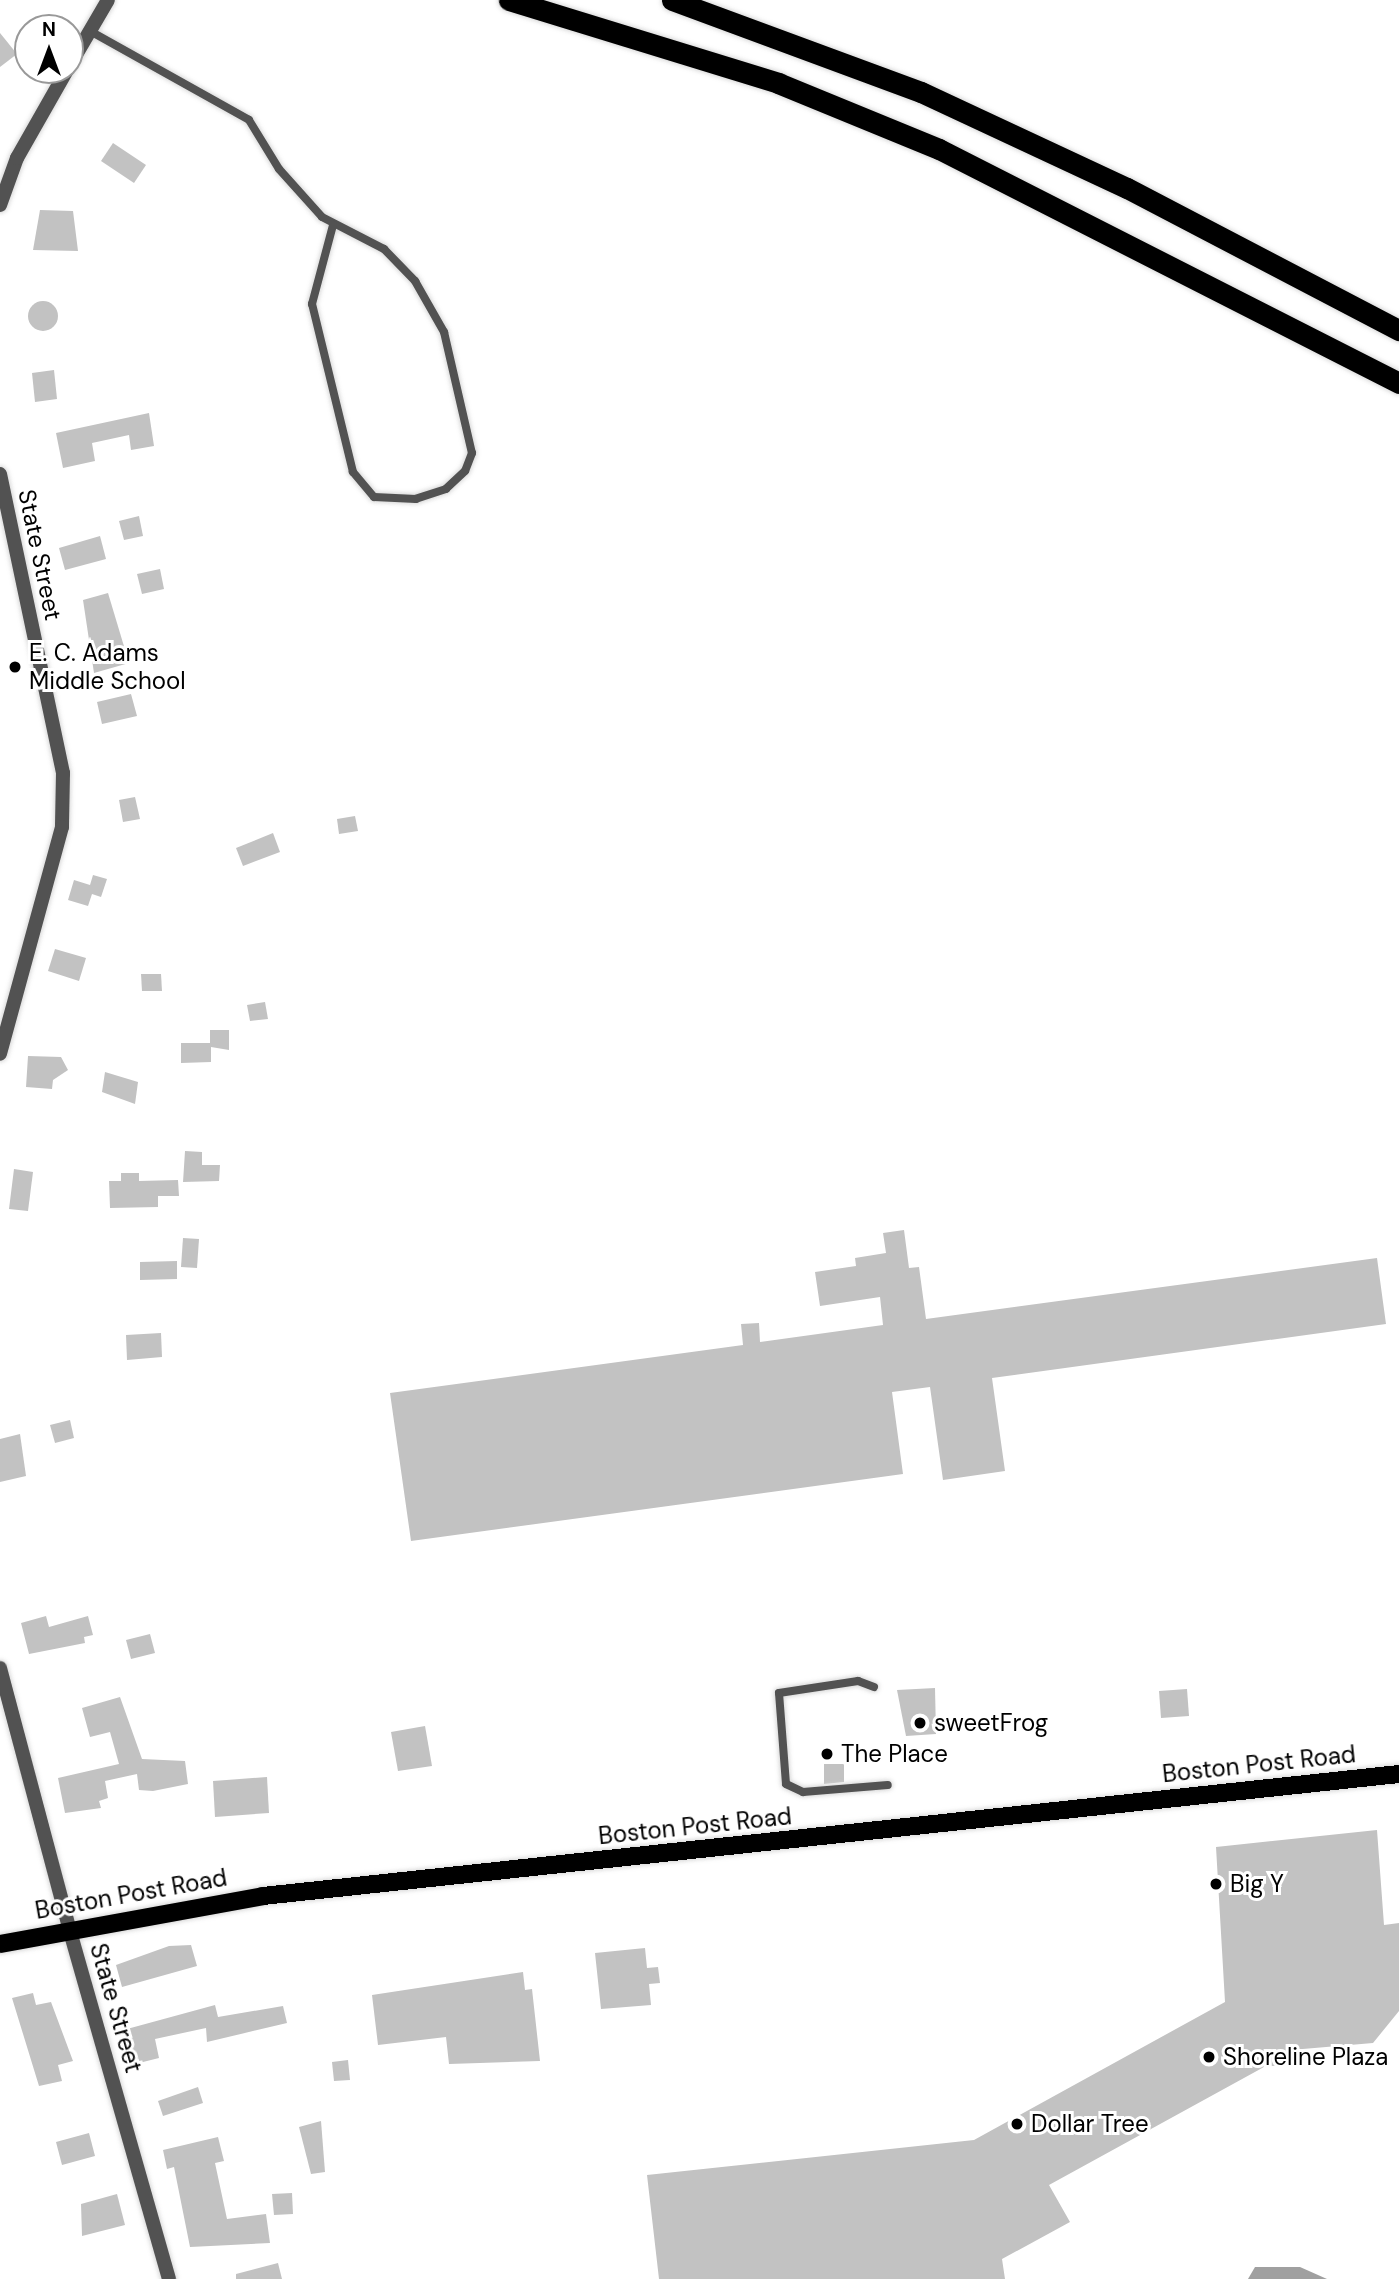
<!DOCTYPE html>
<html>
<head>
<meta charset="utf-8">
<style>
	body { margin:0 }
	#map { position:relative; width:1399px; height:2279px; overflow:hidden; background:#fff; font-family:"DM Sans",sans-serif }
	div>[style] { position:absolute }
	.water>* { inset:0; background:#a0a0a0 }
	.building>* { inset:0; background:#c2c2c2 }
	.round { border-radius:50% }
	.roads { filter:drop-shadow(0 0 2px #dbdbdb) drop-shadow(0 0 2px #dbdbdb) }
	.service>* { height:8px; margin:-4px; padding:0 4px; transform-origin:4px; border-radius:4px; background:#525252 }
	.minor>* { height:14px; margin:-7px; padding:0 7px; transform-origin:7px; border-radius:7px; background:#525252 }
	.tertiary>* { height:14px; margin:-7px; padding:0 7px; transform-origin:7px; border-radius:7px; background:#525252 }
	.primary>* { height:18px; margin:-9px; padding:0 9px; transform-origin:9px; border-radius:9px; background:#000 }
	.motorway>* { height:21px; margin:-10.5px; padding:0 10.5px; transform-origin:10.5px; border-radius:10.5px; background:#000 }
	.dots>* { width:19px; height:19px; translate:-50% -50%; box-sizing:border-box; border:4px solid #fff; border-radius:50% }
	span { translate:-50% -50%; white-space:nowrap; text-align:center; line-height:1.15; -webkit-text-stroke:6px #fff; paint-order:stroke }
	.street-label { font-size:24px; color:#000 }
	.poi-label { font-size:24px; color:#000 }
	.left { translate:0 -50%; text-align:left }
	.north { position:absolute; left:14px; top:14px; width:70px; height:70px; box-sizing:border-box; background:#fff; border:2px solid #999; border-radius:50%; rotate:0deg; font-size:19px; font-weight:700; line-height:28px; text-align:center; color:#000 }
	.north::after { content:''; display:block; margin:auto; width:24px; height:32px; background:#000; clip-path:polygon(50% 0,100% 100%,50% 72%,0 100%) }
</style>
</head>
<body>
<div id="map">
	<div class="water">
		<div style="clip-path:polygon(1255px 2267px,1300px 2267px,1327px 2279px,1248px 2279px)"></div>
	</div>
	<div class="building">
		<div style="clip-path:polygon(0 33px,17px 54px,0 67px)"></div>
		<div style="clip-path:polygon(113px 143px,146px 165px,134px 183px,101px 161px)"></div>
		<div style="clip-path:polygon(40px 210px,73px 211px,78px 251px,33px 250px)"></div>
		<div class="round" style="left:28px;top:301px;width:30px;height:30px"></div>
		<div style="clip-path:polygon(54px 370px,57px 399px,35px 402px,32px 373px)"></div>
		<div style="clip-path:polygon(149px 413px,154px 446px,131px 450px,129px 435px,92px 443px,95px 461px,63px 468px,56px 433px)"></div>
		<div style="clip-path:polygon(139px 516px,143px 536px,124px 540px,119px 521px)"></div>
		<div style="clip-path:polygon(100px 536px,106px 559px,65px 570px,59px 548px)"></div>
		<div style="clip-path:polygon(160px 569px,164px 589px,142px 594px,137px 574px)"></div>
		<div style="clip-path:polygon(108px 593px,129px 663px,94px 673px,83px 600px)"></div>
		<div style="clip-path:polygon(131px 694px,137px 716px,102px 724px,97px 702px)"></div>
		<div style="clip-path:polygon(135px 797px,140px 819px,123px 822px,119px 800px)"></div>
		<div style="clip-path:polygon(355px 816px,358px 831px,339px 834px,337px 819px)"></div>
		<div style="clip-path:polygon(273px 833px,280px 852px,243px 866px,236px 848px)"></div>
		<div style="clip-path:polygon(93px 875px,107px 879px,101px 897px,92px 894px,88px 906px,68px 900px,74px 880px,90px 885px)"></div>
		<div style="clip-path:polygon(55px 949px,86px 958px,79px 981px,48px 971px)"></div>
		<div style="clip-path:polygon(141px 974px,161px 974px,162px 991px,142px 991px)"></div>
		<div style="clip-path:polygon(265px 1002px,268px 1019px,250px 1021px,247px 1005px)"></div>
		<div style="clip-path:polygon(210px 1030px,229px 1030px,229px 1050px,211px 1047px,211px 1062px,181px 1063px,181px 1043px,210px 1043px)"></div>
		<div style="clip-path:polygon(28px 1056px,61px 1057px,68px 1070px,53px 1080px,52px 1089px,26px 1087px)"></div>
		<div style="clip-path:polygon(105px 1072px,138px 1082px,135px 1104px,102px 1092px)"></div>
		<div style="clip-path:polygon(185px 1151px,202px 1152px,202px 1165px,220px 1165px,219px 1181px,183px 1182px)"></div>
		<div style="clip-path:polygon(14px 1169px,33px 1172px,28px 1211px,9px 1209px)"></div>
		<div style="clip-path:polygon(121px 1173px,139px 1173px,139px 1181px,178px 1180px,179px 1196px,158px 1196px,158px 1207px,110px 1208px,109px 1181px,121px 1181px)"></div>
		<div style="clip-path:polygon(904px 1230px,909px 1268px,919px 1267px,926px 1319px,1377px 1258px,1386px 1324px,992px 1378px,1005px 1471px,943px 1480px,930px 1387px,892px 1392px,903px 1474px,411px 1541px,390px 1393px,743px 1345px,741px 1324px,759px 1323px,760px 1342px,883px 1325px,880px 1297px,820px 1306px,815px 1272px,856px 1266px,855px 1258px,886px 1253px,883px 1233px)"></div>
		<div style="clip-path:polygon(183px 1238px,199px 1239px,197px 1268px,181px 1267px)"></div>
		<div style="clip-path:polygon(177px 1261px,177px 1279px,140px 1280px,140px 1262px)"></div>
		<div style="clip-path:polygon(161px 1333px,162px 1357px,127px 1360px,126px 1335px)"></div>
		<div style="clip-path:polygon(70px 1420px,74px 1438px,55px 1443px,50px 1425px)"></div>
		<div style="clip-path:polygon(20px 1434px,26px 1476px,0 1482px,0 1439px)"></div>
		<div style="clip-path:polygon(46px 1616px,49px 1627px,88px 1616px,93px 1635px,84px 1637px,85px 1643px,29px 1654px,21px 1623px)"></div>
		<div style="clip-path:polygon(150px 1634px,155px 1653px,131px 1659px,126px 1640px)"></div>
		<div style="clip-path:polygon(935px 1688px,936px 1734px,906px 1736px,897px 1690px)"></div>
		<div style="clip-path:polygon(1187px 1689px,1189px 1716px,1161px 1718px,1159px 1691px)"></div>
		<div style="clip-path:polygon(120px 1697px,142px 1759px,185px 1761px,188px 1784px,153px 1791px,139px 1790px,137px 1774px,105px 1781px,108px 1798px,99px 1801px,101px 1808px,65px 1813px,58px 1778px,119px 1764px,110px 1732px,90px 1737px,82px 1708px)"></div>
		<div style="clip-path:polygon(425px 1726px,432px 1766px,398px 1771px,391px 1732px)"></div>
		<div style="clip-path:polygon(824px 1764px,844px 1764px,844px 1782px,824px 1784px)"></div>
		<div style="clip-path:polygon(267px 1777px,269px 1813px,215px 1817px,213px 1781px)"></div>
		<div style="clip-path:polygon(1377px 1830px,1384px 1925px,1399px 1923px,1399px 2011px,1373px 2043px,1291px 2050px,1292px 2064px,1264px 2067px,1049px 2185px,1070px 2222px,1002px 2259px,1005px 2279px,659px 2279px,647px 2175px,974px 2140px,1225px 2002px,1216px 1847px)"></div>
		<div style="clip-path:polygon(191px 1945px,197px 1966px,122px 1987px,116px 1965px,169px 1946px)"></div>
		<div style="clip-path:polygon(645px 1948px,647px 1968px,658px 1967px,660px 1983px,649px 1984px,651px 2005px,601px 2009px,595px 1953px)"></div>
		<div style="clip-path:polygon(523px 1972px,525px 1990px,532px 1989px,540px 2061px,449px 2064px,446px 2037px,378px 2045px,372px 1995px)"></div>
		<div style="clip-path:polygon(33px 1993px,36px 2005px,51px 2002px,73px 2061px,58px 2065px,62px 2081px,39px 2086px,12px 1998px)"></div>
		<div style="clip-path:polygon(215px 2005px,218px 2017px,283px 2006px,287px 2023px,207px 2042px,206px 2028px,155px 2039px,159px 2058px,135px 2064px,127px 2029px)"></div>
		<div style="clip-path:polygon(348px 2060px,350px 2080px,334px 2081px,332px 2062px)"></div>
		<div style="clip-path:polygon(198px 2087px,203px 2103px,163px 2116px,158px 2101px)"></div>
		<div style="clip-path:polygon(321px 2121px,325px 2172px,311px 2174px,299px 2127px)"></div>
		<div style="clip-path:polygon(89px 2133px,95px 2156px,62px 2165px,56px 2142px)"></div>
		<div style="clip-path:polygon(218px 2137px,224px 2161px,215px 2163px,227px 2219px,266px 2214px,270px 2243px,190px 2247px,174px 2167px,167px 2169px,163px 2150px)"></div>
		<div style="clip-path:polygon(292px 2193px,293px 2214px,274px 2215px,272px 2194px)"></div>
		<div style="clip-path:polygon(117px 2194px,125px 2225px,82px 2236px,81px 2204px)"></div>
		<div style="clip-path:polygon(278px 2263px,282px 2279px,236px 2279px,236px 2274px)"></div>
	</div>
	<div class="roads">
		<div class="service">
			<div style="left:90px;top:31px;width:182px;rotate:29.2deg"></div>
			<div style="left:249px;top:120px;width:57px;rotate:58.5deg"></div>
			<div style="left:279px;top:169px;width:64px;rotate:48.1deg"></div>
			<div style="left:322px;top:217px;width:70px;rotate:27.3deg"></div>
			<div style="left:384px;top:249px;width:45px;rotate:45.9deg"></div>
			<div style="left:415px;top:281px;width:59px;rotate:60.4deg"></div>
			<div style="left:444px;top:332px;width:124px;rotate:77deg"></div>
			<div style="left:472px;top:453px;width:19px;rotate:111deg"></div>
			<div style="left:465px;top:471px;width:26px;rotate:137deg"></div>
			<div style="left:446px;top:489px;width:32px;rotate:162deg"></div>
			<div style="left:416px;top:499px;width:42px;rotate:-177.3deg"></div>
			<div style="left:374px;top:497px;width:33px;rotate:-130deg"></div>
			<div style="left:353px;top:472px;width:173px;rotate:-103.7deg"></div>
			<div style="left:312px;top:304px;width:82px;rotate:-75.1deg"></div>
			<div style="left:874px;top:1687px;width:17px;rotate:-159deg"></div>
			<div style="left:858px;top:1681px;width:80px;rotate:171.4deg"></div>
			<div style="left:779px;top:1693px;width:91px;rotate:85.6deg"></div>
			<div style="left:786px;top:1784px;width:19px;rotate:25deg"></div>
			<div style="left:803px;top:1792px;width:85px;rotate:-4.7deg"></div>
		</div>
		<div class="minor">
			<div style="left:69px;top:1928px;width:365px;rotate:74.1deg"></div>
		</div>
		<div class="tertiary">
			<div style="left:70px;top:65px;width:75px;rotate:-59.7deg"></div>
			<div style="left:0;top:205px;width:50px;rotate:-70.1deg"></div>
			<div style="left:17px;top:158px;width:101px;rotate:-60.4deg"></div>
			<div style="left:0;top:474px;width:306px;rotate:78.1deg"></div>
			<div style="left:63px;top:773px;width:54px;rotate:91.1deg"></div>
			<div style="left:62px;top:827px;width:235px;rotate:105.3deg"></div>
			<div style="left:0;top:1668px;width:269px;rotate:75.1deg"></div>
		</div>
		<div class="primary">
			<div style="left:0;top:1944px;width:267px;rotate:-10.3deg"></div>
			<div style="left:263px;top:1896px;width:1143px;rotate:-6.13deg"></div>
		</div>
		<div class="motorway">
			<div style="left:509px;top:0;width:282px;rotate:17.1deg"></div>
			<div style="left:778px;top:83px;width:174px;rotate:22.3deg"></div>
			<div style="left:939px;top:149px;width:516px;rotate:26.96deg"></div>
			<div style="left:672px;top:0;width:265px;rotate:20.3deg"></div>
			<div style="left:921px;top:92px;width:227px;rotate:25deg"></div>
			<div style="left:1127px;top:188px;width:307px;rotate:27.6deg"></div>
		</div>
	</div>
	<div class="dots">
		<div style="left:15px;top:667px;background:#000"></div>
		<div style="left:920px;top:1723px;background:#000"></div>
		<div style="left:827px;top:1754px;background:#000"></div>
		<div style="left:1216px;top:1884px;background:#000"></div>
		<div style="left:1209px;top:2057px;background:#000"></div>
		<div style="left:1017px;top:2124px;background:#000"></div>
	</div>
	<div class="street-label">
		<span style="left:40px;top:555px;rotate:78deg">State Street</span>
		<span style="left:1259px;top:1764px;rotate:-6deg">Boston Post Road</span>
		<span style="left:695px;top:1826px;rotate:-6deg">Boston Post Road</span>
		<span style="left:131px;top:1894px;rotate:-10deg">Boston Post Road</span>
		<span style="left:116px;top:2008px;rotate:74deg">State Street</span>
	</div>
	<div class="poi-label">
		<span class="left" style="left:29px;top:667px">E. C. Adams<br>Middle School</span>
		<span class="left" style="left:934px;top:1723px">sweetFrog</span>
		<span class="left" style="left:841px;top:1754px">The Place</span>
		<span class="left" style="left:1230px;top:1884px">Big Y</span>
		<span class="left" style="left:1223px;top:2057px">Shoreline Plaza</span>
		<span class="left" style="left:1031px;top:2124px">Dollar Tree</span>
	</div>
	<div class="north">N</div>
</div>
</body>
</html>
